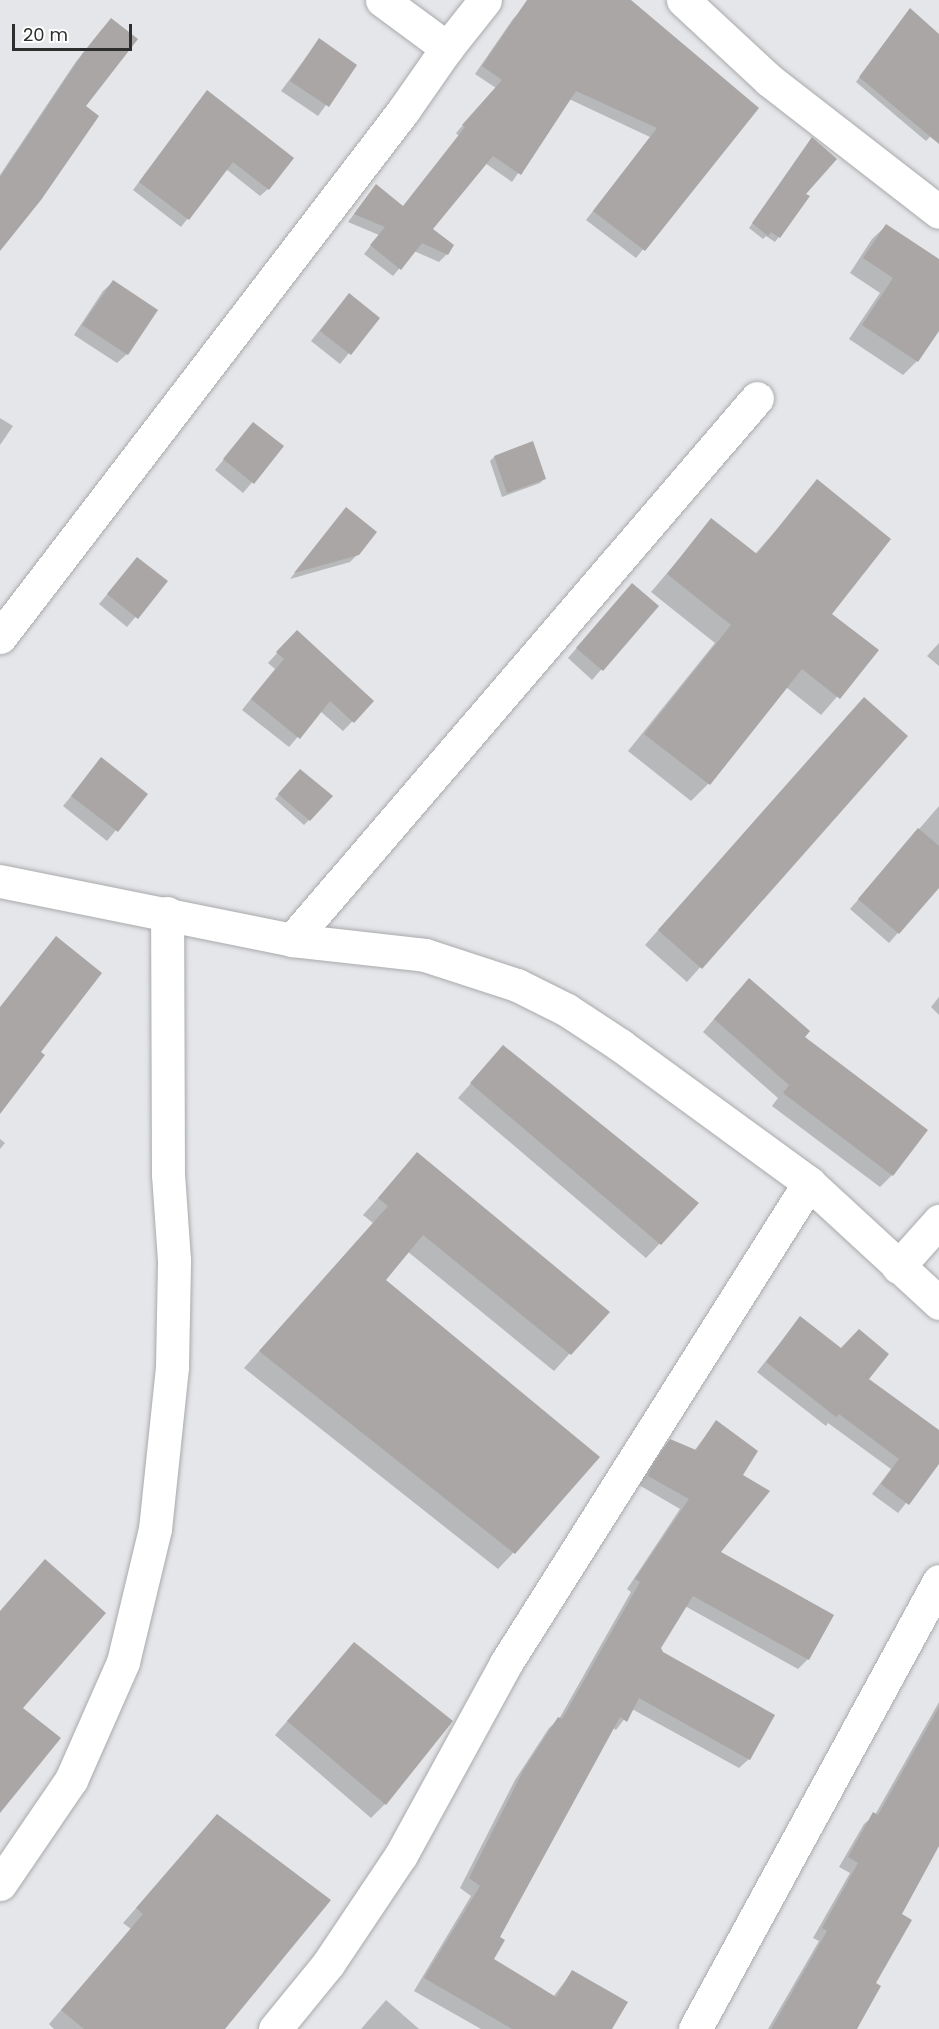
<!DOCTYPE html>
<html>
<head>
<meta charset="utf-8">
<style>
	body { margin:0 }
	#map { position:relative; width:939px; height:2029px; overflow:hidden; background:#e5e6e9; font-family:Poppins,sans-serif }
	div>[style] { position:absolute }
	.shadow>* { inset:0; background:#0003 }
	.building>* { inset:0; background:#a9a6a5 }
	.roads { filter:drop-shadow(0 0 2px #a9aaac) drop-shadow(0 0 2px #a9aaac) }
	.minor>* { height:33px; margin:-16.5px; padding:0 16.5px; transform-origin:16.5px; border-radius:16.5px; background:#fff }
	.tertiary>* { height:33px; margin:-16.5px; padding:0 16.5px; transform-origin:16.5px; border-radius:16.5px; background:#fff }
	span { translate:-50% -50%; white-space:nowrap; text-align:center; line-height:1.15; -webkit-text-stroke:5px #fff; paint-order:stroke }
	.scale { position:absolute; left:12px; top:24px; width:120px; height:27px; box-sizing:border-box; border:3px solid #2e2e2f; border-top:0; padding-left:8px; font-size:18px; line-height:21px; white-space:nowrap; color:#2e2e2f; -webkit-text-stroke:4px #fff; paint-order:stroke }
</style>
</head>
<body>
<div id="map">
	<div class="shadow">
		<div style="clip-path:polygon(558px 0,628px 0,757px 108px,636px 258px,586px 220px,650px 137px,569px 99px,512px 182px,485px 163px,431px 230px,447px 254px,439px 262px,414px 251px,393px 276px,364px 254px,379px 235px,348px 222px,369px 194px,403px 207px,459px 136px,456px 133px,496px 88px,475px 74px,513px 19px,521px 11px)"></div>
		<div style="clip-path:polygon(904px 17px,939px 38px,939px 127px,926px 141px,856px 82px)"></div>
		<div style="clip-path:polygon(103px 28px,83px 106px,0 248px,0 175px,75px 63px)"></div>
		<div style="clip-path:polygon(319px 40px,355px 65px,318px 116px,281px 91px)"></div>
		<div style="clip-path:polygon(199px 101px,268px 189px,260px 196px,226px 169px,181px 227px,133px 190px)"></div>
		<div style="clip-path:polygon(812px 139px,804px 194px,808px 197px,775px 242px,766px 236px,763px 239px,749px 228px)"></div>
		<div style="clip-path:polygon(886px 226px,939px 261px,939px 328px,917px 361px,903px 375px,849px 339px,880px 293px,850px 273px,872px 239px)"></div>
		<div style="clip-path:polygon(113px 282px,127px 354px,117px 363px,74px 335px,103px 291px)"></div>
		<div style="clip-path:polygon(340px 305px,378px 318px,340px 364px,311px 341px)"></div>
		<div style="clip-path:polygon(0 418px,13px 426px,0 445px)"></div>
		<div style="clip-path:polygon(253px 424px,282px 447px,243px 493px,215px 470px)"></div>
		<div style="clip-path:polygon(494px 457px,544px 479px,540px 483px,502px 497px,490px 461px)"></div>
		<div style="clip-path:polygon(339px 517px,358px 554px,350px 562px,290px 579px)"></div>
		<div style="clip-path:polygon(787px 518px,830px 614px,877px 651px,821px 715px,786px 687px,708px 784px,691px 801px,628px 751px,715px 643px,651px 592px,712px 520px,755px 554px)"></div>
		<div style="clip-path:polygon(137px 559px,166px 581px,127px 627px,99px 604px)"></div>
		<div style="clip-path:polygon(632px 585px,657px 606px,592px 680px,568px 658px)"></div>
		<div style="clip-path:polygon(288px 641px,372px 701px,343px 731px,320px 711px,289px 747px,242px 710px,275px 669px,268px 663px)"></div>
		<div style="clip-path:polygon(939px 643px,939px 666px,927px 656px)"></div>
		<div style="clip-path:polygon(850px 713px,906px 736px,687px 982px,645px 945px)"></div>
		<div style="clip-path:polygon(102px 759px,146px 794px,107px 841px,63px 806px)"></div>
		<div style="clip-path:polygon(295px 775px,331px 797px,304px 825px,275px 799px)"></div>
		<div style="clip-path:polygon(939px 806px,939px 886px,889px 943px,850px 909px)"></div>
		<div style="clip-path:polygon(737px 992px,803px 1037px,892px 1175px,880px 1187px,772px 1106px,778px 1098px,703px 1032px)"></div>
		<div style="clip-path:polygon(939px 997px,939px 1015px,931px 1007px)"></div>
		<div style="clip-path:polygon(503px 1047px,697px 1204px,646px 1258px,458px 1098px)"></div>
		<div style="clip-path:polygon(0 1139px,5px 1143px,0 1149px)"></div>
		<div style="clip-path:polygon(417px 1154px,607px 1312px,554px 1371px,407px 1251px,384px 1280px,514px 1552px,498px 1569px,244px 1368px,373px 1223px,363px 1215px)"></div>
		<div style="clip-path:polygon(800px 1318px,866px 1379px,939px 1432px,939px 1462px,898px 1513px,872px 1494px,891px 1469px,828px 1423px,826px 1426px,757px 1372px)"></div>
		<div style="clip-path:polygon(716px 1422px,741px 1475px,719px 1553px,832px 1616px,808px 1659px,798px 1669px,685px 1606px,659px 1648px,749px 1759px,739px 1768px,632px 1709px,616px 1730px,613px 1728px,498px 1938px,492px 1960px,553px 1997px,572px 1972px,611px 2029px,481px 2029px,414px 1991px,471px 1896px,460px 1888px,515px 1780px,549px 1728px,559px 1719px,631px 1592px,627px 1589px,680px 1509px,639px 1485px,643px 1477px,661px 1450px,670px 1440px,694px 1451px)"></div>
		<div style="clip-path:polygon(354px 1644px,385px 1804px,371px 1818px,275px 1735px)"></div>
		<div style="clip-path:polygon(939px 1702px,939px 1843px,900px 1914px,854px 2029px,768px 2029px,819px 1941px,813px 1938px,850px 1873px,839px 1867px,864px 1824px,875px 1815px)"></div>
		<div style="clip-path:polygon(217px 1816px,225px 2029px,54px 2029px,49px 2024px,131px 1929px,123px 1923px)"></div>
		<div style="clip-path:polygon(386px 2000px,419px 2029px,361px 2029px)"></div>
	</div>
	<div class="building">
		<div style="clip-path:polygon(527px 0,631px 0,759px 108px,645px 251px,593px 211px,657px 128px,576px 91px,521px 175px,493px 156px,433px 229px,454px 245px,448px 255px,422px 243px,401px 270px,370px 245px,385px 227px,354px 214px,376px 184px,403px 206px,465px 127px,462px 125px,502px 80px,482px 66px)"></div>
		<div style="clip-path:polygon(910px 8px,939px 34px,939px 144px,859px 77px)"></div>
		<div style="clip-path:polygon(111px 18px,138px 39px,86px 106px,99px 116px,41px 200px,0 251px,0 177px,83px 53px)"></div>
		<div style="clip-path:polygon(319px 38px,357px 65px,329px 107px,290px 81px)"></div>
		<div style="clip-path:polygon(207px 90px,294px 158px,269px 190px,233px 162px,189px 220px,139px 182px)"></div>
		<div style="clip-path:polygon(812px 137px,837px 159px,806px 194px,810px 196px,780px 238px,771px 232px,768px 236px,752px 223px)"></div>
		<div style="clip-path:polygon(886px 224px,939px 259px,939px 331px,918px 362px,862px 325px,893px 278px,863px 258px)"></div>
		<div style="clip-path:polygon(113px 280px,158px 310px,128px 355px,82px 325px)"></div>
		<div style="clip-path:polygon(349px 293px,380px 318px,351px 355px,320px 331px)"></div>
		<div style="clip-path:polygon(253px 422px,284px 446px,254px 484px,223px 459px)"></div>
		<div style="clip-path:polygon(533px 441px,546px 479px,507px 493px,494px 456px)"></div>
		<div style="clip-path:polygon(817px 479px,891px 539px,832px 614px,879px 650px,840px 699px,802px 669px,710px 785px,644px 734px,731px 625px,667px 574px,711px 518px,757px 554px)"></div>
		<div style="clip-path:polygon(346px 507px,377px 532px,359px 555px,294px 573px)"></div>
		<div style="clip-path:polygon(137px 557px,168px 581px,138px 619px,107px 594px)"></div>
		<div style="clip-path:polygon(632px 583px,659px 606px,603px 671px,576px 648px)"></div>
		<div style="clip-path:polygon(297px 630px,374px 701px,354px 723px,330px 701px,300px 739px,251px 699px,284px 659px,276px 652px)"></div>
		<div style="clip-path:polygon(864px 697px,908px 736px,702px 969px,658px 930px)"></div>
		<div style="clip-path:polygon(101px 757px,148px 794px,118px 832px,71px 796px)"></div>
		<div style="clip-path:polygon(300px 769px,333px 796px,310px 821px,278px 794px)"></div>
		<div style="clip-path:polygon(918px 828px,939px 846px,939px 888px,899px 934px,858px 899px)"></div>
		<div style="clip-path:polygon(56px 936px,102px 973px,41px 1052px,45px 1055px,0 1114px,0 1007px)"></div>
		<div style="clip-path:polygon(749px 978px,810px 1031px,805px 1037px,928px 1130px,893px 1176px,783px 1093px,789px 1085px,714px 1019px)"></div>
		<div style="clip-path:polygon(503px 1045px,699px 1203px,661px 1245px,470px 1083px)"></div>
		<div style="clip-path:polygon(417px 1152px,610px 1312px,571px 1355px,423px 1235px,386px 1280px,600px 1457px,515px 1554px,259px 1351px,388px 1206px,378px 1198px)"></div>
		<div style="clip-path:polygon(800px 1316px,841px 1348px,859px 1329px,889px 1354px,869px 1379px,939px 1430px,939px 1464px,909px 1505px,881px 1484px,899px 1459px,839px 1414px,836px 1417px,766px 1362px)"></div>
		<div style="clip-path:polygon(716px 1420px,758px 1451px,743px 1475px,770px 1491px,721px 1552px,834px 1615px,809px 1660px,693px 1596px,661px 1648px,663px 1652px,775px 1715px,750px 1760px,639px 1698px,627px 1722px,620px 1717px,500px 1937px,505px 1940px,494px 1959px,556px 1997px,572px 1970px,628px 2002px,612px 2029px,512px 2029px,424px 1978px,480px 1886px,469px 1878px,524px 1769px,558px 1717px,562px 1719px,640px 1582px,635px 1579px,689px 1499px,648px 1476px,652px 1466px,670px 1439px,696px 1450px)"></div>
		<div style="clip-path:polygon(45px 1559px,106px 1613px,23px 1708px,61px 1738px,0 1813px,0 1611px)"></div>
		<div style="clip-path:polygon(354px 1642px,453px 1721px,386px 1805px,287px 1721px)"></div>
		<div style="clip-path:polygon(939px 1707px,939px 1846px,902px 1914px,912px 1920px,876px 1983px,881px 1986px,857px 2029px,771px 2029px,827px 1931px,822px 1928px,858px 1863px,848px 1857px,873px 1812px,878px 1815px)"></div>
		<div style="clip-path:polygon(217px 1814px,331px 1900px,225px 2029px,84px 2029px,61px 2010px,143px 1914px,136px 1908px)"></div>
	</div>
	<div class="roads">
		<div class="minor">
			<div style="left:382px;top:0;width:81px;rotate:36.4deg"></div>
			<div style="left:683px;top:0;width:117px;rotate:42.9deg"></div>
			<div style="left:769px;top:80px;width:215px;rotate:37.8deg"></div>
			<div style="left:0;top:637px;width:663px;rotate:-52.54deg"></div>
			<div style="left:403px;top:111px;width:77px;rotate:-55.1deg"></div>
			<div style="left:447px;top:48px;width:61px;rotate:-51.6deg"></div>
			<div style="left:292px;top:940px;width:714px;rotate:-49.37deg"></div>
			<div style="left:898px;top:1267px;width:62px;rotate:-48.3deg"></div>
			<div style="left:0;top:1884px;width:126px;rotate:-55.7deg"></div>
			<div style="left:71px;top:1780px;width:129px;rotate:-66.2deg"></div>
			<div style="left:123px;top:1662px;width:137px;rotate:-76.5deg"></div>
			<div style="left:155px;top:1529px;width:163px;rotate:-84deg"></div>
			<div style="left:172px;top:1367px;width:107px;rotate:-88.9deg"></div>
			<div style="left:174px;top:1260px;width:85px;rotate:-94deg"></div>
			<div style="left:168px;top:1175px;width:262px;rotate:-90.2deg"></div>
			<div style="left:275px;top:2029px;width:84px;rotate:-50.8deg"></div>
			<div style="left:328px;top:1964px;width:131px;rotate:-56.2deg"></div>
			<div style="left:401px;top:1855px;width:219px;rotate:-61.3deg"></div>
			<div style="left:506px;top:1663px;width:568px;rotate:-57.74deg"></div>
			<div style="left:695px;top:2029px;width:510px;rotate:-61.43deg"></div>
		</div>
		<div class="tertiary">
			<div style="left:0;top:881px;width:298px;rotate:11.4deg"></div>
			<div style="left:292px;top:940px;width:134px;rotate:6.4deg"></div>
			<div style="left:425px;top:955px;width:97px;rotate:18.1deg"></div>
			<div style="left:517px;top:985px;width:56px;rotate:26.6deg"></div>
			<div style="left:567px;top:1010px;width:64px;rotate:33.4deg"></div>
			<div style="left:620px;top:1045px;width:234px;rotate:36.1deg"></div>
			<div style="left:809px;top:1183px;width:177px;rotate:42.7deg"></div>
		</div>
	</div>
	<div class="scale">20 m</div>
</div>
</body>
</html>
